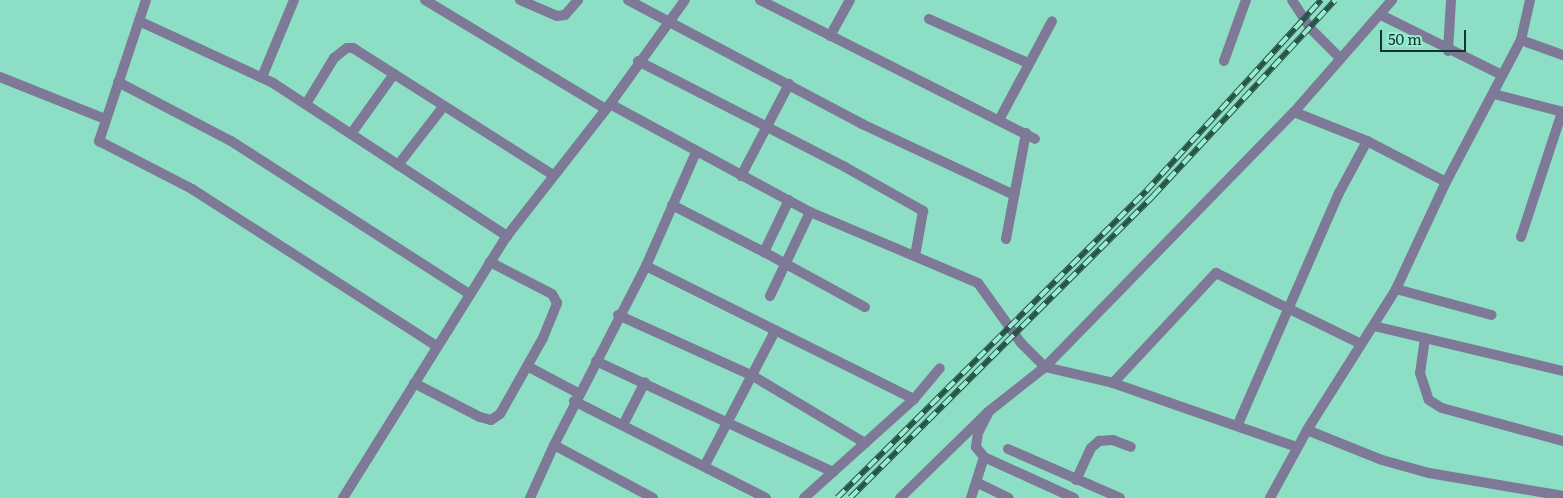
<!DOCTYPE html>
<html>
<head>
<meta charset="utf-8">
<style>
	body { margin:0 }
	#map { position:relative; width:1563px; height:498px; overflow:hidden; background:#8cdfc5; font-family:Literata,serif }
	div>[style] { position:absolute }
	.minor>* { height:10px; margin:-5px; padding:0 5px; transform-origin:5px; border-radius:5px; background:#7e7996 }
	.tertiary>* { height:10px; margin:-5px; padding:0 5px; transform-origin:5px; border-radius:5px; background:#7e7996 }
	.rail>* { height:5.5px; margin-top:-2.75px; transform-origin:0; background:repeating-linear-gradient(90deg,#99ecd2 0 11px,#285447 0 22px); box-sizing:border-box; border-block:1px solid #285447 }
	span { translate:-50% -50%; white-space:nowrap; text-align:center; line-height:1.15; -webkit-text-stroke:5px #99ecd2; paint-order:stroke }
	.scale { position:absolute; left:1380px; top:30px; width:86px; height:22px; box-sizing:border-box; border:2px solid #12352b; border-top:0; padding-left:6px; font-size:15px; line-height:18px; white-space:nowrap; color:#12352b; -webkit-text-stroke:4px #99ecd2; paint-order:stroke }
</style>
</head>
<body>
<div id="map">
	<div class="minor">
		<div style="left:425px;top:0;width:211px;rotate:31.1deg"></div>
		<div style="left:520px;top:0;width:40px;rotate:23.4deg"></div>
		<div style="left:557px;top:16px;width:8px;rotate:-7deg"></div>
		<div style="left:565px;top:15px;width:20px;rotate:-49deg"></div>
		<div style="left:628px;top:0;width:265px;rotate:27.9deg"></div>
		<div style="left:862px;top:124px;width:168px;rotate:25deg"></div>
		<div style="left:760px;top:0;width:308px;rotate:26.8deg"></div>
		<div style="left:1292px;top:0;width:35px;rotate:57deg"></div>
		<div style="left:1311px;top:29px;width:41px;rotate:45deg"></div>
		<div style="left:1381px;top:15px;width:135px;rotate:26.4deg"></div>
		<div style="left:929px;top:19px;width:108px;rotate:24deg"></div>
		<div style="left:139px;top:21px;width:148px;rotate:24.8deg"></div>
		<div style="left:273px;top:83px;width:280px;rotate:33.2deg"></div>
		<div style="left:830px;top:36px;width:41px;rotate:-60.9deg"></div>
		<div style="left:1521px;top:40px;width:45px;rotate:19.7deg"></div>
		<div style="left:1448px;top:51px;width:51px;rotate:-86.6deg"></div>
		<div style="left:638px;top:61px;width:233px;rotate:27.1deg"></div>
		<div style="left:845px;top:167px;width:90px;rotate:29.4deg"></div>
		<div style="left:923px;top:211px;width:46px;rotate:100.1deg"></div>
		<div style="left:1224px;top:61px;width:65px;rotate:-70.2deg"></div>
		<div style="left:0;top:77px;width:113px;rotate:21.8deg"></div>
		<div style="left:262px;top:77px;width:83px;rotate:-67.4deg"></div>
		<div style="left:118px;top:82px;width:127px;rotate:27.6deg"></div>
		<div style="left:231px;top:141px;width:283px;rotate:32.7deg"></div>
		<div style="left:1494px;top:94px;width:71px;rotate:14.6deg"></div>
		<div style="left:306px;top:104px;width:54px;rotate:-58.7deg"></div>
		<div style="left:334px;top:58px;width:16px;rotate:-38deg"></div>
		<div style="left:347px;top:48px;width:6px"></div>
		<div style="left:353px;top:48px;width:237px;rotate:32.4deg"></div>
		<div style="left:610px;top:104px;width:227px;rotate:28.4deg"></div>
		<div style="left:810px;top:212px;width:182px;rotate:22.9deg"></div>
		<div style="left:978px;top:283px;width:74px;rotate:54.4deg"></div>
		<div style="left:1021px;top:343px;width:34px;rotate:45deg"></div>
		<div style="left:1045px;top:367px;width:70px;rotate:13.2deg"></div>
		<div style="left:1113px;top:383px;width:195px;rotate:19.2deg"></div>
		<div style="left:1294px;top:112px;width:79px;rotate:21.7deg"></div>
		<div style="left:1367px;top:141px;width:89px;rotate:27.4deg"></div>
		<div style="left:999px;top:120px;width:112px;rotate:-61.8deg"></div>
		<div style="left:351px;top:134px;width:74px;rotate:-54.4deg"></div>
		<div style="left:398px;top:165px;width:73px;rotate:-52.2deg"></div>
		<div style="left:741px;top:176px;width:104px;rotate:-62.4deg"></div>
		<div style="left:789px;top:200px;width:58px;rotate:115.7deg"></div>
		<div style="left:764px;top:252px;width:115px;rotate:28.6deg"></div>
		<div style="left:672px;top:205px;width:103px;rotate:27.1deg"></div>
		<div style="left:1521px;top:237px;width:132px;rotate:-71.8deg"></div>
		<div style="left:1006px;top:239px;width:108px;rotate:-79.3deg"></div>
		<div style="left:646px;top:266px;width:299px;rotate:26.4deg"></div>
		<div style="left:1396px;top:289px;width:99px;rotate:15.2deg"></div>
		<div style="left:770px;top:296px;width:93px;rotate:-64.5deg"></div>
		<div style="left:618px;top:315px;width:148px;rotate:24.3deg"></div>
		<div style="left:753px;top:376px;width:131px;rotate:30.9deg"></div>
		<div style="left:1374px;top:326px;width:194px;rotate:13.4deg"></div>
		<div style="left:1425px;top:338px;width:35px;rotate:98deg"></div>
		<div style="left:1420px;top:373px;width:28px;rotate:72deg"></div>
		<div style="left:1429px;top:400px;width:15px;rotate:32deg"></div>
		<div style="left:1442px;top:408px;width:125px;rotate:15.3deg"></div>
		<div style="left:596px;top:361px;width:262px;rotate:25.1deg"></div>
		<div style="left:527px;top:366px;width:58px;rotate:27.9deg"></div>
		<div style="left:414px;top:383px;width:74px;rotate:27.3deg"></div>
		<div style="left:480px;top:417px;width:11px;rotate:15deg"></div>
		<div style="left:491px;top:420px;width:11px;rotate:-34deg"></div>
		<div style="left:500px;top:414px;width:87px;rotate:-60.5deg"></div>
		<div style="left:543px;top:338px;width:38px;rotate:-68deg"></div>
		<div style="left:557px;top:303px;width:10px;rotate:-119deg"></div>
		<div style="left:552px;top:294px;width:70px;rotate:-152.7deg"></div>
		<div style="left:1113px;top:383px;width:151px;rotate:-46.9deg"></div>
		<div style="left:1216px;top:273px;width:161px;rotate:26.1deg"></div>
		<div style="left:574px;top:401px;width:215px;rotate:26.8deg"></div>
		<div style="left:1238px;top:424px;width:252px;rotate:-66.4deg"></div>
		<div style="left:1339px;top:193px;width:59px;rotate:-61.7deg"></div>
		<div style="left:623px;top:425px;width:48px;rotate:-62.9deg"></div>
		<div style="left:1307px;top:430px;width:81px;rotate:21.8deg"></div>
		<div style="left:1382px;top:460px;width:49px;rotate:15.5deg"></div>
		<div style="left:1429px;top:473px;width:136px;rotate:9.7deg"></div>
		<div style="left:1008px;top:449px;width:122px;rotate:23.6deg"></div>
		<div style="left:984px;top:457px;width:99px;rotate:24.5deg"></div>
		<div style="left:705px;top:465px;width:151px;rotate:-62.4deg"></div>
		<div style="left:1076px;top:480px;width:35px;rotate:-65deg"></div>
		<div style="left:1091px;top:448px;width:11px;rotate:-41deg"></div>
		<div style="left:1099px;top:441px;width:14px;rotate:-4deg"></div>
		<div style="left:1113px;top:440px;width:19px;rotate:21deg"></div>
		<div style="left:978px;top:483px;width:34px;rotate:26deg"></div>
		<div style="left:530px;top:498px;width:58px;rotate:-65.6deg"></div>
		<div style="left:653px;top:498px;width:112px;rotate:-151.8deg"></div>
		<div style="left:554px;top:445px;width:201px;rotate:-62.8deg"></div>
		<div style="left:646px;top:266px;width:124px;rotate:-66.3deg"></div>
		<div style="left:804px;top:498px;width:148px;rotate:-42deg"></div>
		<div style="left:914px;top:399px;width:40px;rotate:-50deg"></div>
		<div style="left:971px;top:498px;width:43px;rotate:-72.4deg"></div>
		<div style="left:984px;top:457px;width:13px;rotate:-129deg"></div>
		<div style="left:976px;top:447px;width:14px;rotate:-82deg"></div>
		<div style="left:978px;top:433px;width:22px;rotate:-63deg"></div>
	</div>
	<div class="tertiary">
		<div style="left:146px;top:0;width:149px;rotate:108.4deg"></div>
		<div style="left:99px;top:141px;width:105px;rotate:27.3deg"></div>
		<div style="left:192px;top:189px;width:291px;rotate:32.7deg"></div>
		<div style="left:343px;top:498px;width:309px;rotate:-58deg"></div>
		<div style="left:507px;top:236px;width:167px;rotate:-52deg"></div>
		<div style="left:610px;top:104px;width:128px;rotate:-54.2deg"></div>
		<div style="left:900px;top:498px;width:123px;rotate:-44.3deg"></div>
		<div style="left:988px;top:412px;width:73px;rotate:-38.3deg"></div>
		<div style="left:1045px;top:367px;width:356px;rotate:-45.7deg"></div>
		<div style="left:1294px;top:112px;width:149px;rotate:-48.8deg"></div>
		<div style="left:1270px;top:498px;width:77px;rotate:-61.4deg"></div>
		<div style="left:1307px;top:430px;width:167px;rotate:-57.7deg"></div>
		<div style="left:1396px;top:289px;width:118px;rotate:-65deg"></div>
		<div style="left:1446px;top:182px;width:161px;rotate:-62.2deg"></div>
		<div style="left:1521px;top:40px;width:41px;rotate:-77.3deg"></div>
	</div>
	<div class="rail">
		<div style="left:837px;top:498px;width:436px;rotate:-44.8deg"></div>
		<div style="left:1146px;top:191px;width:259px;rotate:-47.5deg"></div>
		<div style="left:850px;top:498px;width:428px;rotate:-44.9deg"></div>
		<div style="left:1153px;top:196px;width:267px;rotate:-47.1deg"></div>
	</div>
	<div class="scale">50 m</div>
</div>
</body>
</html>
